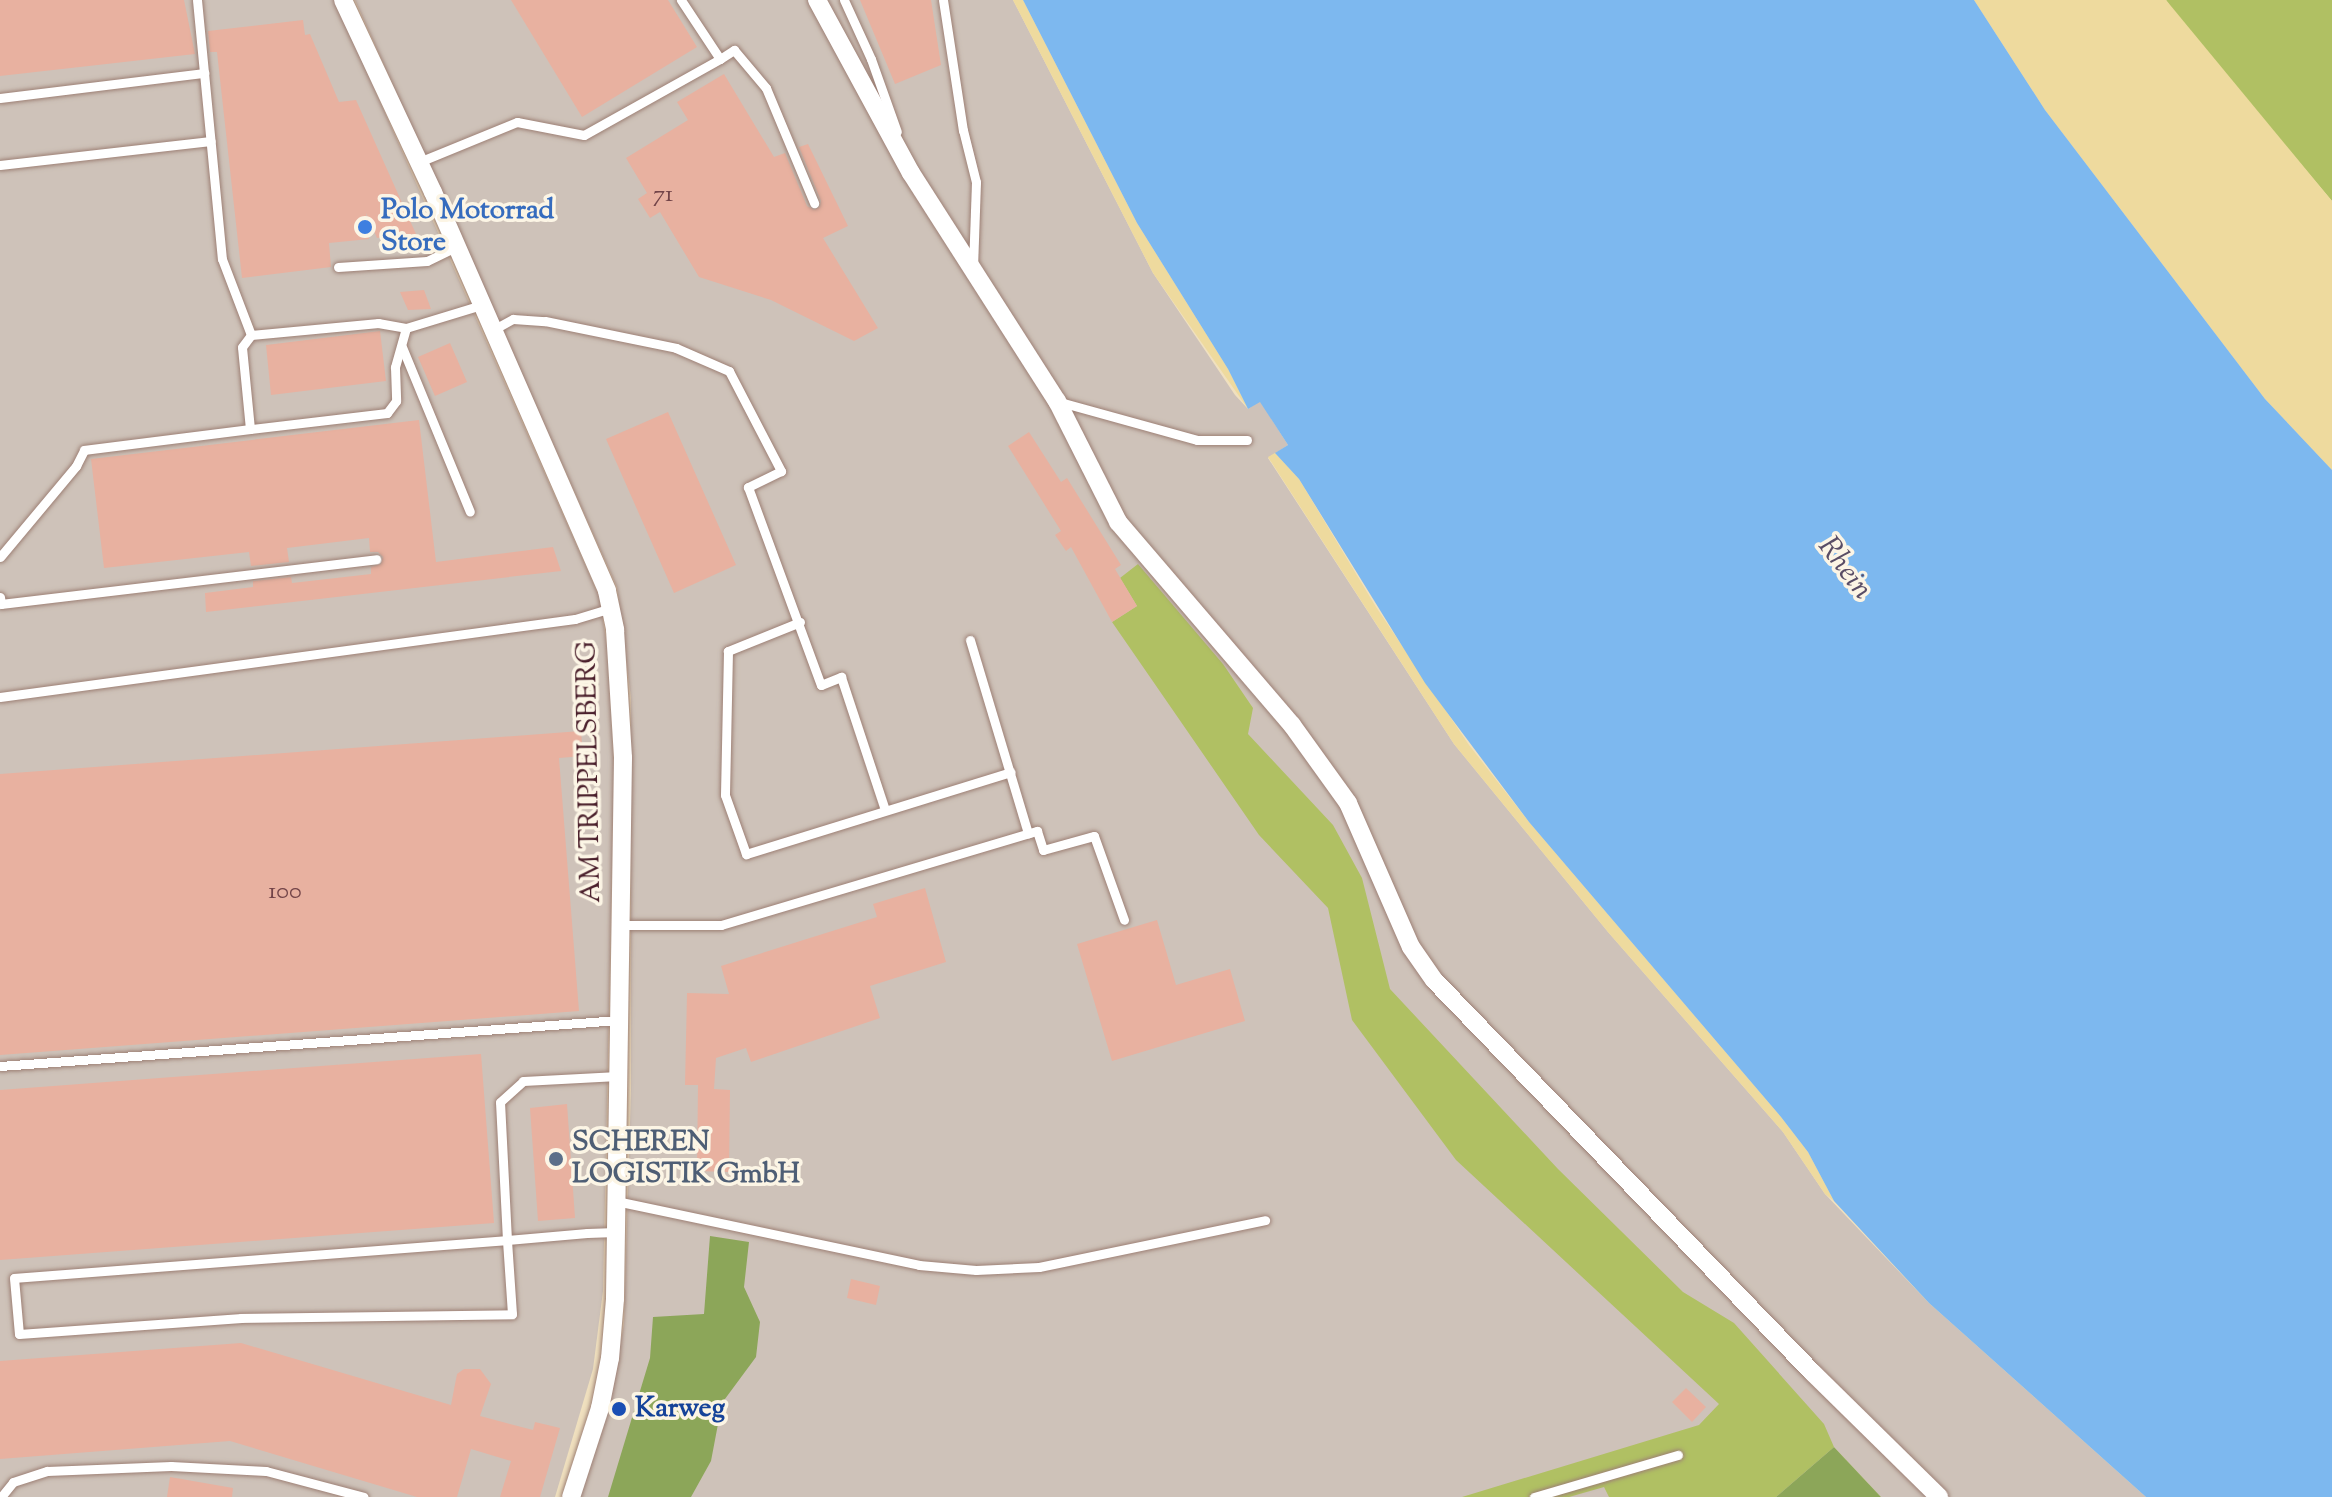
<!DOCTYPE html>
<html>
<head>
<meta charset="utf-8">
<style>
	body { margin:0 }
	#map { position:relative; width:2332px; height:1497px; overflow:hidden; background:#f0e0bf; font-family:"Sorts Mill Goudy",serif }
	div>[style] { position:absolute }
	.industrial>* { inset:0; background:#cec2b9 }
	.green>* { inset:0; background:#b0c063 }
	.forest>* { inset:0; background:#8ca659 }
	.sand>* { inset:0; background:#eeda9e }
	.water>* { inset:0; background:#7db8ef }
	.building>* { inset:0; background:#e8b1a0 }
	.roads { filter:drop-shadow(0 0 2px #9d8075) drop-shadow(0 0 2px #9d8075) }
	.service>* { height:9px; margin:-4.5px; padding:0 4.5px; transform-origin:4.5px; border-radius:4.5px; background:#fff }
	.minor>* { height:18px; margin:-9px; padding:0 9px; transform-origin:9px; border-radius:9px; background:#fff }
	.dots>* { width:22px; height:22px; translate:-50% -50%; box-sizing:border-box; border:4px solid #fcf5e5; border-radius:50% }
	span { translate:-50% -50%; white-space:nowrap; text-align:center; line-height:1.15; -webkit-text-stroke:7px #fcf5e5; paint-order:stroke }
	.number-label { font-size:24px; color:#724448 }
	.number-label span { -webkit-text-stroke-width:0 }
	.shop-label { font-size:28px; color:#366cbe; font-weight:700 }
	.left { translate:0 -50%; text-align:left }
	.street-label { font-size:28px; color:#4a1f2b }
	.service-label { font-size:28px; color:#4e5e75; font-weight:700 }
	.transit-label { font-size:28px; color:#164399; font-weight:700 }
	.water-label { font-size:30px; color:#594d66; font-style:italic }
</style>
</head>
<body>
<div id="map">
	<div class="industrial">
		<div style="clip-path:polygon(0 0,335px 0,599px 596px,607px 646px,614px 768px,603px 1291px,593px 1369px,555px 1497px,0 1497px)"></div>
		<div style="clip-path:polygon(355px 0,1013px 0,1153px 273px,1235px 395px,1248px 409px,1260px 401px,1288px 445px,1268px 458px,1454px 744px,1608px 932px,1783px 1132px,1825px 1194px,1929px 1303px,2146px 1497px,1881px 1497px,1834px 1447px,1776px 1497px,579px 1497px,613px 1385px,624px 1324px,631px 1090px,631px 698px,617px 587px)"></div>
	</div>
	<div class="green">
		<div style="clip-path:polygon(2166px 0,2332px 0,2332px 201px,2180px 21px)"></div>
		<div style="clip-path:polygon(1138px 564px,1223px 664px,1253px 708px,1248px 734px,1333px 825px,1362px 878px,1390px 989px,1558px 1169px,1683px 1292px,1734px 1323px,1824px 1424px,1834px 1447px,1776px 1497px,1609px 1497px,1604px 1487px,1569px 1497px,1462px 1497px,1699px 1425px,1719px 1404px,1456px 1160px,1352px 1020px,1328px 908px,1259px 835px,1112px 622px,1137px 606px,1120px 578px)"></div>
	</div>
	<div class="forest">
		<div style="clip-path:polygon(710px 1236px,749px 1242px,744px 1287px,760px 1322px,756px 1357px,722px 1403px,711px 1461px,691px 1497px,608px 1497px,650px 1358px,653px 1317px,704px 1314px)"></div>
		<div style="clip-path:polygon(1834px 1447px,1881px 1497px,1776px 1497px)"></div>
	</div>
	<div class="sand">
		<div style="clip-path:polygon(1013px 0,1023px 0,1137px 223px,1228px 369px,1248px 409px,1153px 273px)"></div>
		<div style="clip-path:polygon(1974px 0,2166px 0,2332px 201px,2332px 470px,2265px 399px,2045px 110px)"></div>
		<div style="clip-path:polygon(1275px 453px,1299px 479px,1376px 607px,1469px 745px,1529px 822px,1781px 1117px,1808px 1152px,1834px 1201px,1825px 1194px,1783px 1132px,1608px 932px,1454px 744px,1268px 457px)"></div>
	</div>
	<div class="water">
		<div style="clip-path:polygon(1023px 0,1974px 0,2045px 110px,2265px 399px,2332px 470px,2332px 1497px,2146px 1497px,1929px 1303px,1834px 1201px,1808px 1152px,1781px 1117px,1529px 822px,1425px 683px,1299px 479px,1275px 453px,1288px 445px,1260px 402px,1248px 409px,1228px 369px,1137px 223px)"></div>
	</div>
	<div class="building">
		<div style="clip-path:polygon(0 0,184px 0,195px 54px,0 76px)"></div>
		<div style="clip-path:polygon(511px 0,668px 0,697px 47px,582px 117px)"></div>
		<div style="clip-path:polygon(860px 0,931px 0,941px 65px,895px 84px)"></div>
		<div style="clip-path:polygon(303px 20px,305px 35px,310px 34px,339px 102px,356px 100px,416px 234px,377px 238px,366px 213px,369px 239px,329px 243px,331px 267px,242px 278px,217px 52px,210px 52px,208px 31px)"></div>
		<div style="clip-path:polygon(724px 74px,774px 157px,785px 153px,807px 206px,814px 210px,820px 207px,821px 201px,799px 147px,808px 144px,848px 226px,823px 238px,878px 328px,854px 341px,771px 300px,699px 277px,660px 212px,650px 218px,638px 199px,647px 193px,626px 158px,688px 120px,677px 102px)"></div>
		<div style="clip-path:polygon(424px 290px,431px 309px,408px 310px,400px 292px)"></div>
		<div style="clip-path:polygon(380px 331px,386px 381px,271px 395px,266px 345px)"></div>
		<div style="clip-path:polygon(450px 343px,467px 382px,435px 396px,418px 357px)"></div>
		<div style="clip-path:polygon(668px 412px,736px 565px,674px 593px,606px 439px)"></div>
		<div style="clip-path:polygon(419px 420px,436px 562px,553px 547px,561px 571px,206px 612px,205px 593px,253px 587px,253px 581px,291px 577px,292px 583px,371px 574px,371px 567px,381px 564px,383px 557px,378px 552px,370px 552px,369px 538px,287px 548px,289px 562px,251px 566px,249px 552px,104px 568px,91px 459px)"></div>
		<div style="clip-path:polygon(1029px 432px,1061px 482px,1067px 478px,1121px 565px,1115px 569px,1137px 606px,1112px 622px,1071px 547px,1066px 551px,1055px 535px,1061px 531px,1008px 446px)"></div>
		<div style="clip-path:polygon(581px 731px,583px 756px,559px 758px,579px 1011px,0 1055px,0 774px)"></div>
		<div style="clip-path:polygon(925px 888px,946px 962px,870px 986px,880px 1018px,751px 1062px,746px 1048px,716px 1058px,714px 1089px,730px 1090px,729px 1172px,697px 1171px,698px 1085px,685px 1085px,687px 993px,729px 994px,721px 966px,877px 917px,873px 904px)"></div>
		<div style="clip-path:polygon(1157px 920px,1176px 985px,1230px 969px,1245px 1021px,1112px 1061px,1077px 944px)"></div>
		<div style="clip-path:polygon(481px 1054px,494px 1223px,0 1260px,0 1090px)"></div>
		<div style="clip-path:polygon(567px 1104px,575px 1218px,538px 1221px,530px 1108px)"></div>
		<div style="clip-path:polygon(851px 1279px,880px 1286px,876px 1305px,847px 1298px)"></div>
		<div style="clip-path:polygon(241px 1343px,451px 1405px,457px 1374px,464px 1369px,480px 1369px,491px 1384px,480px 1416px,533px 1430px,535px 1422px,560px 1428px,540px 1497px,500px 1497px,511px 1461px,471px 1449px,457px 1497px,417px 1497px,230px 1441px,0 1459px,0 1361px)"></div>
		<div style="clip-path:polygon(1686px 1388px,1706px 1407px,1692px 1422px,1672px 1402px)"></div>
		<div style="clip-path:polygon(170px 1477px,233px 1488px,232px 1497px,167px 1497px)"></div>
	</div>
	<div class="roads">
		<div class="service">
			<div style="left:197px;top:0;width:260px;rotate:84.5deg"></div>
			<div style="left:222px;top:259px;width:81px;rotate:69.1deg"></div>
			<div style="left:844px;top:0;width:65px;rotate:65.4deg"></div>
			<div style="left:871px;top:59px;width:77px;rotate:70.4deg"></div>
			<div style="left:943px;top:0;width:132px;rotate:81.3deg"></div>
			<div style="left:963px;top:130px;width:54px;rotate:76deg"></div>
			<div style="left:976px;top:182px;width:84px;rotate:92deg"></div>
			<div style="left:720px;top:59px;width:17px;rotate:-33deg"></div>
			<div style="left:734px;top:50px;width:50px;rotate:49.9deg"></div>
			<div style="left:766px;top:88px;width:125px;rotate:67.3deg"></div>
			<div style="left:0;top:98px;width:206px;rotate:-7deg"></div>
			<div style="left:419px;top:162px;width:106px;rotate:-22.2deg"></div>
			<div style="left:517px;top:122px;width:68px;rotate:11deg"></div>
			<div style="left:584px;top:135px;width:156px;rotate:-29.2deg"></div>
			<div style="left:720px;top:59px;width:71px;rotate:-123.5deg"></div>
			<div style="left:0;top:165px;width:212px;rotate:-6.5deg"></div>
			<div style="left:338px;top:267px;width:89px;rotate:-3.9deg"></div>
			<div style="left:427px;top:261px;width:32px;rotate:-26deg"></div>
			<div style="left:406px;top:328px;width:41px;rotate:105.8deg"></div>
			<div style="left:395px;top:367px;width:34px;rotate:88deg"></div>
			<div style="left:396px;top:401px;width:15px;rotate:127deg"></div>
			<div style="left:387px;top:413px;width:138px;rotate:173.3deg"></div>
			<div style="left:250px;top:429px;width:82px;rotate:-95.6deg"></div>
			<div style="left:242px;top:347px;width:15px;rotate:-53deg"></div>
			<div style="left:251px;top:335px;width:128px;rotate:-5.4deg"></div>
			<div style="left:378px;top:323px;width:28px;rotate:10deg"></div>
			<div style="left:406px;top:328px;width:78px;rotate:-17deg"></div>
			<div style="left:491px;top:331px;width:25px;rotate:-29deg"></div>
			<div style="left:513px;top:319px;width:32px;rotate:4deg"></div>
			<div style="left:545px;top:321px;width:134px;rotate:11.6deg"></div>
			<div style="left:676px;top:348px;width:58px;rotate:23.5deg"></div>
			<div style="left:729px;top:371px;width:113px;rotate:62.5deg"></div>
			<div style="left:781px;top:471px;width:37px;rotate:154deg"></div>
			<div style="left:748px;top:487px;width:211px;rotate:69.8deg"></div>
			<div style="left:821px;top:685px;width:22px;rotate:-22deg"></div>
			<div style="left:841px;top:677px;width:140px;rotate:71.7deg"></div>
			<div style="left:402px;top:347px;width:178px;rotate:67.6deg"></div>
			<div style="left:1060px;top:402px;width:142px;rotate:15.5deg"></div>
			<div style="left:1197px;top:440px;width:50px"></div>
			<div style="left:0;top:557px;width:119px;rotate:-50.1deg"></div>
			<div style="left:76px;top:466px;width:18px;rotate:-63deg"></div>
			<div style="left:84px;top:450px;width:167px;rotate:-7.2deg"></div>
			<div style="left:0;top:597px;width:7px;rotate:82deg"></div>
			<div style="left:1px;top:604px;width:378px;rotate:-6.8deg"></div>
			<div style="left:800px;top:622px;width:78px;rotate:158.1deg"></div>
			<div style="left:728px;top:651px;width:144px;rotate:91.2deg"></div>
			<div style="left:725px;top:795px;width:63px;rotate:70.4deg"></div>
			<div style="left:746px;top:854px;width:277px;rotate:-17.2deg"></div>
			<div style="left:970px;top:640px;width:202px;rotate:73.3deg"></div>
			<div style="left:0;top:697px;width:580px;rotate:-7.73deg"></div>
			<div style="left:575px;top:619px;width:37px;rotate:-17deg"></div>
			<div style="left:621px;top:925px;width:100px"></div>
			<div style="left:721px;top:925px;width:330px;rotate:-16.6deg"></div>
			<div style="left:1037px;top:831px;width:20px;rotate:72deg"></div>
			<div style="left:1043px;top:850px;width:53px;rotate:-15.4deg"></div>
			<div style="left:1094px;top:836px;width:89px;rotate:70.3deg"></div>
			<div style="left:0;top:1066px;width:621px;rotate:-4.25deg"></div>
			<div style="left:616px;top:1201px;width:310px;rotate:11.9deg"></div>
			<div style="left:919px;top:1265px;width:57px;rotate:5deg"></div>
			<div style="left:976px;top:1270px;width:63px;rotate:-2.7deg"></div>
			<div style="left:1039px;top:1267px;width:231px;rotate:-11.7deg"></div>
			<div style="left:616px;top:1232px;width:29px;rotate:178deg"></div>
			<div style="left:587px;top:1233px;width:80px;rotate:175deg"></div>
			<div style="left:507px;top:1240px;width:494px;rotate:175.6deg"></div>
			<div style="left:14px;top:1278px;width:56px;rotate:84.9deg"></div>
			<div style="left:19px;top:1334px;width:223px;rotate:-4.1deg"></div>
			<div style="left:241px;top:1318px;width:271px;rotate:-0.8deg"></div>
			<div style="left:512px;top:1314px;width:74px;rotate:-93.9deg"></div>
			<div style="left:507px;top:1240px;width:138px;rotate:-92.9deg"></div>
			<div style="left:500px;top:1102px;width:31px;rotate:-42deg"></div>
			<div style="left:523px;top:1081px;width:95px;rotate:-3deg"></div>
			<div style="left:1px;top:1497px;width:19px;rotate:-51deg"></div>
			<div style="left:13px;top:1482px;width:36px;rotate:-18deg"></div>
			<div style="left:47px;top:1471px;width:124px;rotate:-2.3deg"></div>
			<div style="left:171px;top:1466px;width:95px;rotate:3deg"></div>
			<div style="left:266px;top:1471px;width:101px;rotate:14.9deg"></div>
			<div style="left:1534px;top:1497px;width:150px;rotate:-16.3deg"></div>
		</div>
		<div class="minor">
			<div style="left:343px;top:0;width:212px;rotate:64.9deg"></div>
			<div style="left:433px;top:192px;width:435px;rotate:66.4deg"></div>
			<div style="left:607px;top:591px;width:40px;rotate:78deg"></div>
			<div style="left:615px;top:630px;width:128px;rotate:86.4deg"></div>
			<div style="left:623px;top:758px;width:541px;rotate:90.85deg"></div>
			<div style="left:615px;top:1299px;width:59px;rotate:94.8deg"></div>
			<div style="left:610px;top:1358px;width:51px;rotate:101.3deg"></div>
			<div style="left:600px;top:1408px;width:94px;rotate:108deg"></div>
			<div style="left:817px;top:0;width:197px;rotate:61.5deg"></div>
			<div style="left:911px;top:173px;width:271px;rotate:57.4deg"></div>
			<div style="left:1057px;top:401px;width:136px;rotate:63.2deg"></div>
			<div style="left:1118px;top:522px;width:267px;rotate:49.4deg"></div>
			<div style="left:1292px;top:725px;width:96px;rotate:54.3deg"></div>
			<div style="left:1348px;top:803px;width:157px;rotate:66.4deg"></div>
			<div style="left:1411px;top:947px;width:40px;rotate:55.1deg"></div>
			<div style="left:1434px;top:980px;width:546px;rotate:46.04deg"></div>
			<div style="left:1813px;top:1373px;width:177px;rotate:44.5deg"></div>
		</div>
	</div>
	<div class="dots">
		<div style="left:365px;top:227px;background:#3f7fe0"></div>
		<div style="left:556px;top:1159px;background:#5c6f8a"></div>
		<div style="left:619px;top:1409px;background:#1a4fb4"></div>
	</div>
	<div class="number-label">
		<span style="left:663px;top:196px">71</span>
		<span style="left:285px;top:893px">100</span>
	</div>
	<div class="shop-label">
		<span class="left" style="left:381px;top:227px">Polo Motorrad<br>Store</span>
	</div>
	<div class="street-label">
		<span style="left:590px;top:772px;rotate:-91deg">AM TRIPPELSBERG</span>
	</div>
	<div class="service-label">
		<span class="left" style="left:572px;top:1159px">SCHEREN<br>LOGISTIK GmbH</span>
	</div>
	<div class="transit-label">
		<span class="left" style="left:635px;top:1409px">Karweg</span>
	</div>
	<div class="water-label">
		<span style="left:1844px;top:569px;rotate:53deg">Rhein</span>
	</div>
</div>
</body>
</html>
